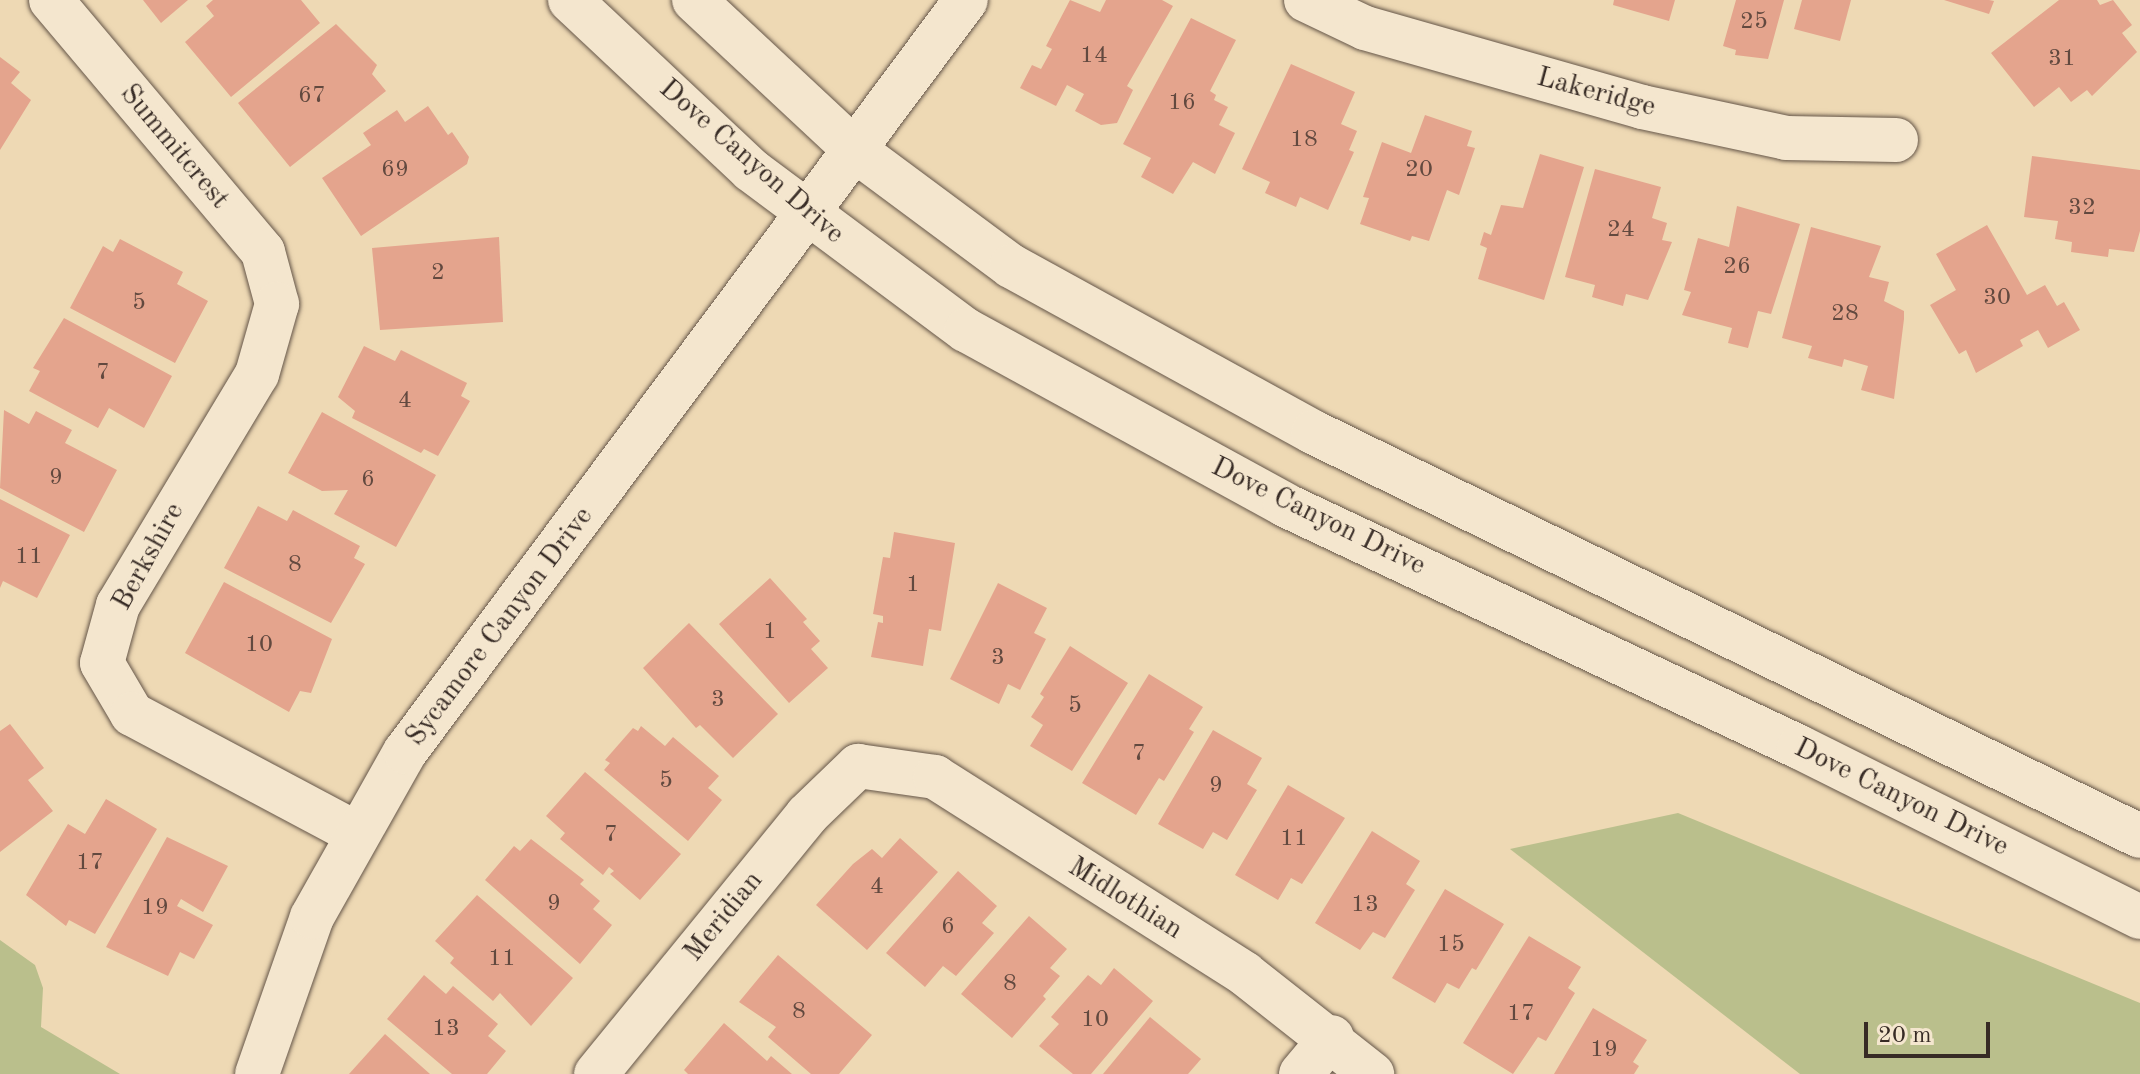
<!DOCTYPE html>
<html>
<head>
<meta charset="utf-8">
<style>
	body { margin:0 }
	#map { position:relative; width:2140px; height:1074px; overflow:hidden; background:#eed9b4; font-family:"Old Standard TT",serif }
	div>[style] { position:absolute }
	.green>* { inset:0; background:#babf8c }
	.building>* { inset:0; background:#e4a48d }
	.roads { filter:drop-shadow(0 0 2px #655649) drop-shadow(0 0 2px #655649) }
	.minor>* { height:44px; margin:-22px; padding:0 22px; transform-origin:22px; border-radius:22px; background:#f4e6ce }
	span { translate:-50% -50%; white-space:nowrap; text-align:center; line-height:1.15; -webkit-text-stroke:6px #f4e6ce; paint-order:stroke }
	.number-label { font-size:24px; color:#62493f }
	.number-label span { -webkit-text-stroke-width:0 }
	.street-label { font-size:28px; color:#372b25 }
	.scale { position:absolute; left:1864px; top:1022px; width:126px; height:36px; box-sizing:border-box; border:4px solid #372b25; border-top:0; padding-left:10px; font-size:24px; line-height:28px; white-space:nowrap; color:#372b25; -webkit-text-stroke:6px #f4e6ce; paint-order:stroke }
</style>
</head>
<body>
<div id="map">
	<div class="green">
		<div style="clip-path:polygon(1678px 813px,2140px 1003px,2140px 1074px,1800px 1074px,1510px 849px)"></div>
		<div style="clip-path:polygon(0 940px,35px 965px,43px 988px,41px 1027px,120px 1074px,0 1074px)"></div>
	</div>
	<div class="building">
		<div style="clip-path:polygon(143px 0,188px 0,161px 23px)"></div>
		<div style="clip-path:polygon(213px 0,301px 0,320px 23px,231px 97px,185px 42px,214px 16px,206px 6px)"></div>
		<div style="clip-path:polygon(1070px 0,1100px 12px,1106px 0,1162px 0,1173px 6px,1127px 86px,1133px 90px,1117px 123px,1101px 125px,1075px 111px,1084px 94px,1067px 85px,1056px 106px,1020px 88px,1032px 65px,1041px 69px,1052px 49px,1046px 46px)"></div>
		<div style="clip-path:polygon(1614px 0,1675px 0,1669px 21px,1613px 5px)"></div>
		<div style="clip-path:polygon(1736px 0,1784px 0,1768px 59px,1735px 55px,1736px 50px,1723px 46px)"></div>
		<div style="clip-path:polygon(1802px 0,1851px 0,1840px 41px,1794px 29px)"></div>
		<div style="clip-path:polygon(1944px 0,1989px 0,1994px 1px,1989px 14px)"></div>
		<div style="clip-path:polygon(2059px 0,2097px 0,2100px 5px,2113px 0,2132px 25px,2122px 33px,2137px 52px,2092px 96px,2087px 90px,2071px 102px,2059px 87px,2034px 107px,1991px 53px)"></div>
		<div style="clip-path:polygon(1191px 18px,1236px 40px,1210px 91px,1216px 95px,1214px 100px,1228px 107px,1219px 125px,1235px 133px,1215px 174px,1193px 162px,1173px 194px,1141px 177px,1151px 158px,1123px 144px)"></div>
		<div style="clip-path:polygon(336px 24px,377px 65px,372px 74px,386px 91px,290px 167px,238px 103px)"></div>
		<div style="clip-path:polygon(0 57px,20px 72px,11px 83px,31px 100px,0 150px)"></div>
		<div style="clip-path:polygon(1291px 64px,1355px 92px,1341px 124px,1357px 131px,1349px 150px,1354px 152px,1328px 210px,1300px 197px,1296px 207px,1265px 193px,1270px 182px,1242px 169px)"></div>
		<div style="clip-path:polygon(428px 106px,448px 135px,452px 132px,469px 157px,467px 164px,361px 236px,322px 178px,371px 145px,363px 133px,397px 110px,405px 122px)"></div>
		<div style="clip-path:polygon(1425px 115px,1472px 131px,1467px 146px,1475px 148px,1459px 195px,1447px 190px,1429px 241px,1412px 236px,1410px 241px,1360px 224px,1369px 198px,1363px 197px,1382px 142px,1411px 153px)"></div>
		<div style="clip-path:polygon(1540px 154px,1584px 167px,1544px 300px,1478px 279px,1487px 248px,1480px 245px,1484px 232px,1491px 235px,1501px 205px,1523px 208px)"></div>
		<div style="clip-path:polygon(2032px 156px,2140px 170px,2140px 231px,2134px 252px,2109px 249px,2108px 257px,2071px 252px,2072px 242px,2055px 239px,2058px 221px,2024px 217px)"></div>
		<div style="clip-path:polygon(1595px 169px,1661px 187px,1652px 218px,1667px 223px,1662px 240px,1672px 242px,1648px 300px,1626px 294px,1623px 306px,1592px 297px,1595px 285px,1565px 277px)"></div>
		<div style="clip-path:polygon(1737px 206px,1800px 224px,1771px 314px,1758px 311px,1748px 348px,1728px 343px,1732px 328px,1682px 315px,1691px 292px,1684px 290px,1698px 238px,1729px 247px)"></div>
		<div style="clip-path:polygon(1987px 225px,2027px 295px,2045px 285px,2057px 306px,2064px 302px,2080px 330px,2048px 348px,2038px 330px,2020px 340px,2023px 346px,1976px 373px,1966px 350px,1959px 354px,1930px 305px,1956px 290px,1936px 254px)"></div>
		<div style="clip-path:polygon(1811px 227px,1881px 246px,1869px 277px,1889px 282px,1884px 301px,1904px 311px,1904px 319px,1894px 399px,1861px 390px,1868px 366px,1844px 359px,1842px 367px,1808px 358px,1812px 346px,1782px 338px)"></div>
		<div style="clip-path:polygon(499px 237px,503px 322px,380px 330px,372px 248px)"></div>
		<div style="clip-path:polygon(120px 239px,183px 272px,177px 284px,208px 301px,175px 363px,70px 308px,103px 246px,113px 252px)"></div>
		<div style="clip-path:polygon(64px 318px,172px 376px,144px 428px,109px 408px,98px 428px,29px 391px,40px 371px,33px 368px)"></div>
		<div style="clip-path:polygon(364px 346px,395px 361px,401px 350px,467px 383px,461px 396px,470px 401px,438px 456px,424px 449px,421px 453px,352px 418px,355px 411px,338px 397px)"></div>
		<div style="clip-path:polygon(4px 410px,29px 424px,36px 411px,72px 430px,65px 443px,117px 470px,84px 532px,0 488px)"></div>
		<div style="clip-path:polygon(322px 412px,436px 475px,396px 547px,334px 514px,348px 490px,322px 491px,288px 473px)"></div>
		<div style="clip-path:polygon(0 499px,70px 535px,37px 598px,3px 581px,0 588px)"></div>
		<div style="clip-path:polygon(258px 506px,287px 521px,293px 510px,360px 546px,354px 558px,365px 564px,331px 623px,224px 568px)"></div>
		<div style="clip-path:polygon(894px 532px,955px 543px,941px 631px,929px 629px,923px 666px,871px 657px,878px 622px,883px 623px,883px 616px,873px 614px,883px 557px,890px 558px)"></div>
		<div style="clip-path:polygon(770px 578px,807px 619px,803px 622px,820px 641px,811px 649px,828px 668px,789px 703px,719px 624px)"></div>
		<div style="clip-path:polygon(224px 582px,332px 639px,311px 693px,300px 691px,289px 712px,185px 653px)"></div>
		<div style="clip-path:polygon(998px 583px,1047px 608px,1034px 633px,1046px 639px,1020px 690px,1008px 684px,999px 704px,950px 679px)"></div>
		<div style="clip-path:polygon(689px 623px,778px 714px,733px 758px,700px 725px,696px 728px,643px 668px)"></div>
		<div style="clip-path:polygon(1070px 646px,1128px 683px,1072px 771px,1030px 746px,1043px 725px,1031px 717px,1044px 697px,1040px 694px)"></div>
		<div style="clip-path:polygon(1149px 674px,1203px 707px,1189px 729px,1194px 732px,1164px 781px,1159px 778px,1136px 815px,1082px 783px)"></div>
		<div style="clip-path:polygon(10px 724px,44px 768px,28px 780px,53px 811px,0 852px,0 731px)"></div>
		<div style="clip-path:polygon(641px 726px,665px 746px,673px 737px,719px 776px,708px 788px,722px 800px,688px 841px,604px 770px,610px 763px,605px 760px,633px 728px,638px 731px)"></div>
		<div style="clip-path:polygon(1213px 730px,1262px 758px,1247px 784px,1257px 790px,1227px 840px,1213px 832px,1203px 849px,1158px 824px)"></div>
		<div style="clip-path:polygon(585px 772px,681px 854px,640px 900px,610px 874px,614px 871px,609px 867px,603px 875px,560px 839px,565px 833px,546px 816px)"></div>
		<div style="clip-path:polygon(1288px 785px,1345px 818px,1302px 884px,1291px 878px,1278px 900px,1235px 875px)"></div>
		<div style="clip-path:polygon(106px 799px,157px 829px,95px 934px,69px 920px,66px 926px,26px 895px,68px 824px,85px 834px)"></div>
		<div style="clip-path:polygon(1372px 831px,1420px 861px,1406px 884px,1415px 890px,1385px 938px,1373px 932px,1360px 950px,1315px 923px)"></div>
		<div style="clip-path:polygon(167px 837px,228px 866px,203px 912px,181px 899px,177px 906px,213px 925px,194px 959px,180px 952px,168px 976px,106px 947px)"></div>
		<div style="clip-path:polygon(900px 838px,938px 872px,867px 950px,816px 905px,853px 864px,872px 849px,882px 858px)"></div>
		<div style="clip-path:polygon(531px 839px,584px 880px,580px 884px,600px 901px,593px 909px,612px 925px,580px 964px,485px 880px,514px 846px,520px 851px)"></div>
		<div style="clip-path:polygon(958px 871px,997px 906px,982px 923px,994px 933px,956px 976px,943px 966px,925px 987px,886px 953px)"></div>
		<div style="clip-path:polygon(1445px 889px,1504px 924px,1476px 970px,1472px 968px,1459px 989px,1447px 983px,1435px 1003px,1392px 978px)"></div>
		<div style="clip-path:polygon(477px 895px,573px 978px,531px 1026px,500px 993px,493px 1001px,450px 963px,454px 958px,435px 941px)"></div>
		<div style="clip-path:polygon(1029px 916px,1067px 949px,1050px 968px,1060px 976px,1043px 996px,1046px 999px,1012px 1038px,961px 994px)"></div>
		<div style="clip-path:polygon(1529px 936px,1581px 967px,1568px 988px,1575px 993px,1546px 1041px,1538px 1037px,1513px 1074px,1463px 1043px)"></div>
		<div style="clip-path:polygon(778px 955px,872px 1035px,839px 1074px,811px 1074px,768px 1037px,776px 1027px,739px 1002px)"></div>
		<div style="clip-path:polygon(1114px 968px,1153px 1001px,1091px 1074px,1073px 1074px,1039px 1046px,1059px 1024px,1051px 1017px,1088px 975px,1101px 985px)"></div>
		<div style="clip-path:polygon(424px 975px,446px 994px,453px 986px,498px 1024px,488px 1036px,506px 1051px,487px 1074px,452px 1074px,387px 1019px)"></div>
		<div style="clip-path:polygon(1593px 1008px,1647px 1040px,1633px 1062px,1639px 1066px,1634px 1074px,1554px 1074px)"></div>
		<div style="clip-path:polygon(1150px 1017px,1201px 1059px,1188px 1074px,1103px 1074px)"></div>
		<div style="clip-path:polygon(724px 1023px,767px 1061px,771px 1056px,792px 1074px,688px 1074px,684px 1070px)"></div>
		<div style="clip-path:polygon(385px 1034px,430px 1074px,349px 1074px)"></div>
	</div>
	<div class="roads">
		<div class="minor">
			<div style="left:51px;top:0;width:329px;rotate:49.9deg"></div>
			<div style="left:263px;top:252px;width:54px;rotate:74.9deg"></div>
			<div style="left:277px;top:304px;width:73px;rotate:105.9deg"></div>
			<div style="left:257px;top:374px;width:270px;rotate:121deg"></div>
			<div style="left:118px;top:605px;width:60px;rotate:105.4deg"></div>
			<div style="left:102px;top:663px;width:59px;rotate:59.5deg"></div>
			<div style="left:132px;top:714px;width:254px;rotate:28deg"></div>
			<div style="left:570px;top:0;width:248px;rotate:43.2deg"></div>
			<div style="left:751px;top:170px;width:268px;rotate:36.7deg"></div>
			<div style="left:966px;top:330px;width:364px;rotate:28.7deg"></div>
			<div style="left:1285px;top:505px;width:568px;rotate:25.21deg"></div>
			<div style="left:1799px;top:747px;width:381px;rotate:26.5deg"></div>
			<div style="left:694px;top:0;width:221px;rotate:43deg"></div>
			<div style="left:856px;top:151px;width:193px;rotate:36.6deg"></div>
			<div style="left:1011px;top:266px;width:345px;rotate:28.8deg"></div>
			<div style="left:1313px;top:432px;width:920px;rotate:26.04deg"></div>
			<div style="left:1306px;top:0;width:65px;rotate:25.4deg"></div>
			<div style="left:1365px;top:28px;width:288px;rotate:15.9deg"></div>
			<div style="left:1642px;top:107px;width:147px;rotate:12.1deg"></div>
			<div style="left:1786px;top:138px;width:110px;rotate:1deg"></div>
			<div style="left:257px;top:1074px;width:166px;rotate:-70.7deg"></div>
			<div style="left:312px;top:917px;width:189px;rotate:-60.6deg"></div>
			<div style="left:405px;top:752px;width:938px;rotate:-53.28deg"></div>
			<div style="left:596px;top:1074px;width:334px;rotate:-50.8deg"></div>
			<div style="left:807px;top:815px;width:71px;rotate:-43.9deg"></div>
			<div style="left:858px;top:766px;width:78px;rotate:8.1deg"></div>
			<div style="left:935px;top:777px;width:367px;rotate:32.4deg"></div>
			<div style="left:1245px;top:974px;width:162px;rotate:38.2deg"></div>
			<div style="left:1301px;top:1074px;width:48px;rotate:-50deg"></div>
		</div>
	</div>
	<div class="number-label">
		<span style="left:1754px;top:23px">25</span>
		<span style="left:1094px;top:57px">14</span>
		<span style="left:2062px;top:60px">31</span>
		<span style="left:312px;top:97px">67</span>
		<span style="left:1182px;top:104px">16</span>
		<span style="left:1304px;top:141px">18</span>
		<span style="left:395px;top:171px">69</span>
		<span style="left:1419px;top:171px">20</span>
		<span style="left:2082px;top:209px">32</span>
		<span style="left:1621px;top:231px">24</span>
		<span style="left:1737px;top:268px">26</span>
		<span style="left:438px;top:274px">2</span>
		<span style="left:1997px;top:299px">30</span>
		<span style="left:139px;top:304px">5</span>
		<span style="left:1845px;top:315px">28</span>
		<span style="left:103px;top:374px">7</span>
		<span style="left:405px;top:402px">4</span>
		<span style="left:56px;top:479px">9</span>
		<span style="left:368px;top:481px">6</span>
		<span style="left:29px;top:558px">11</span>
		<span style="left:295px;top:566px">8</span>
		<span style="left:913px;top:586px">1</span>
		<span style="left:770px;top:633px">1</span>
		<span style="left:259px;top:646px">10</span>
		<span style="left:998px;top:659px">3</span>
		<span style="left:718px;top:701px">3</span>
		<span style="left:1075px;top:707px">5</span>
		<span style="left:1139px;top:755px">7</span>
		<span style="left:666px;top:782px">5</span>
		<span style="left:1216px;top:787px">9</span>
		<span style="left:611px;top:836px">7</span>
		<span style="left:1294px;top:840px">11</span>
		<span style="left:90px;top:864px">17</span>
		<span style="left:877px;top:888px">4</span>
		<span style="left:554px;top:905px">9</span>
		<span style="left:1365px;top:906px">13</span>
		<span style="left:155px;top:909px">19</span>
		<span style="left:948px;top:928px">6</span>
		<span style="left:1451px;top:946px">15</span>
		<span style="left:502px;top:960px">11</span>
		<span style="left:1010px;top:985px">8</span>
		<span style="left:799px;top:1013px">8</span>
		<span style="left:1521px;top:1015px">17</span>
		<span style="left:1095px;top:1021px">10</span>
		<span style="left:446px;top:1030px">13</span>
		<span style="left:1604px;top:1051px">19</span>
	</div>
	<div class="street-label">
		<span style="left:1596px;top:93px;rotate:15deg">Lakeridge</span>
		<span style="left:174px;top:147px;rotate:50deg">Summitcrest</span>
		<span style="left:751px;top:162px;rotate:41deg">Dove Canyon Drive</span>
		<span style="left:1318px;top:517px;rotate:26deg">Dove Canyon Drive</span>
		<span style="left:149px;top:557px;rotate:-61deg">Berkshire</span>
		<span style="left:500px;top:627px;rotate:-53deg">Sycamore Canyon Drive</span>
		<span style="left:1901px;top:798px;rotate:26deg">Dove Canyon Drive</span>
		<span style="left:1125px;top:899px;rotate:32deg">Midlothian</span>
		<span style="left:724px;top:917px;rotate:-51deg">Meridian</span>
	</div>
	<div class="scale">20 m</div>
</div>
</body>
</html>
